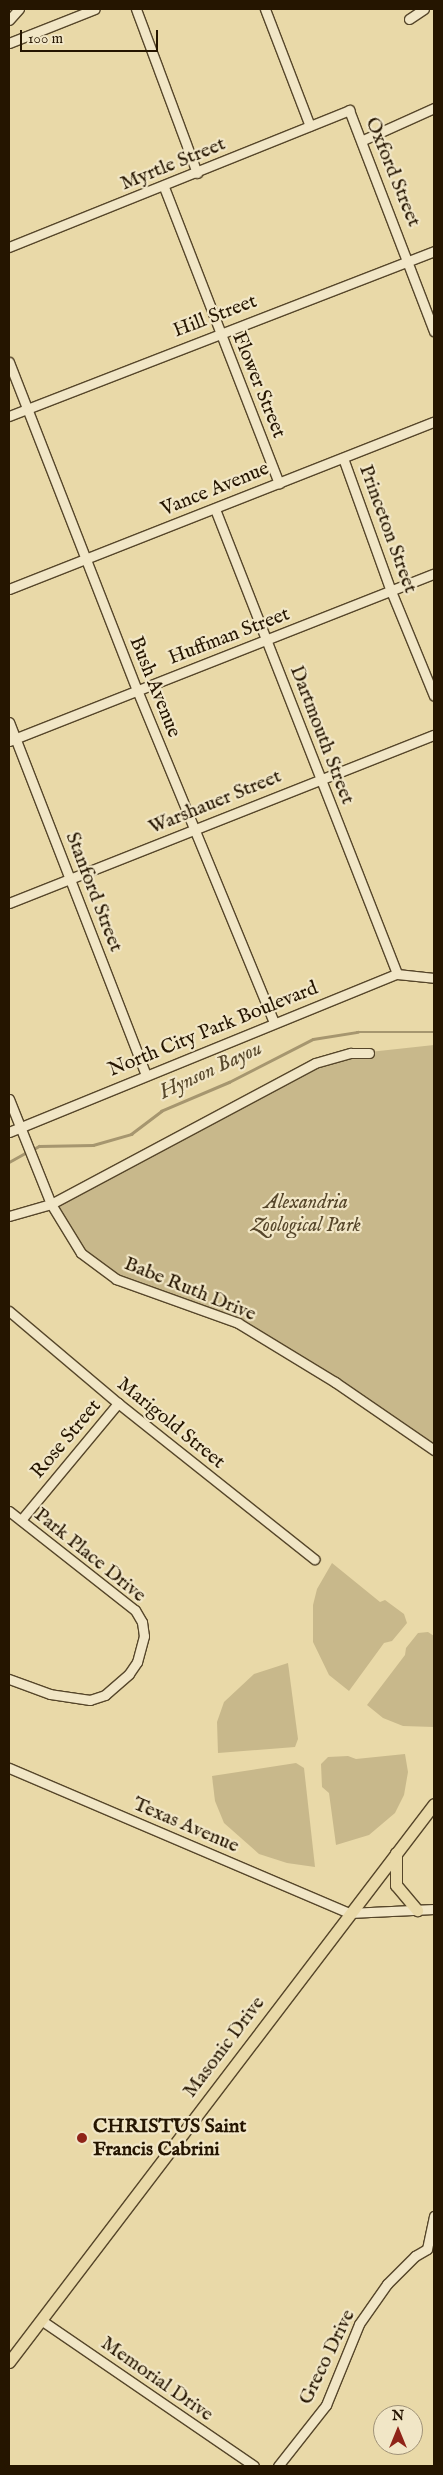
<!DOCTYPE html>
<style>
body{margin:0}
#map{position:relative;width:443px;height:2475px;overflow:hidden;background:#e9d9a8;font-family:"IM FELL English",serif}
div>[style]{position:absolute}
[style*='--x']{left:calc(var(--x)*1px);top:calc(var(--y)*1px);width:calc(var(--w)*1px);rotate:calc(var(--a)*1deg)}
.green>*{inset:0;background:#c8b88b}
.stream>*{height:2.5px;margin:-1.25px;padding:0 1.25px;transform-origin:1.25px;border-radius:1.25px;background:#a6966f}
.roads{filter:drop-shadow(1px 0 #56462a) drop-shadow(-1px 0 #56462a) drop-shadow(0 1px #56462a) drop-shadow(0 -1px #56462a)}
.minor>*{height:9px;margin:-4.5px;padding:0 4.5px;transform-origin:4.5px;border-radius:4.5px;background:#f1e6c6}
.major>*{height:11px;margin:-5.5px;padding:0 5.5px;transform-origin:5.5px;border-radius:5.5px;background:#e9d9a8}
.dots>*{width:14px;height:14px;translate:-50% -50%;box-sizing:border-box;border:2px solid #f1e6c6;border-radius:50%}
span{translate:-50% -50%;white-space:nowrap;text-align:center;line-height:1.15;-webkit-text-stroke:4.5px #f1e6c6;paint-order:stroke}
.street-label{font-size:20px;color:#251500}
.park-label{font-size:20px;color:#56462a;font-style:italic}
.poi-label{font-size:20px;color:#251500;font-weight:700}
.left{translate:0 -50%;text-align:left}
.water-label{font-size:21px;color:#59492c;font-style:italic}
.frame{position:absolute;inset:0;border:10px solid #251500;pointer-events:none}
.north{position:absolute;left:373px;top:2405px;width:50px;height:50px;box-sizing:border-box;background:#f1e6c6;border:1px solid #9f9277;border-radius:50%;rotate:0deg;font-size:14px;font-weight:700;line-height:20px;text-align:center;color:#251500}
.north::after{content:'';display:block;margin:auto;width:18px;height:22px;background:#8f2418;clip-path:polygon(50% 0,100% 100%,50% 72%,0 100%)}
.scale{position:absolute;left:20px;top:30px;width:138px;height:22px;box-sizing:border-box;border:2px solid #251500;border-top:0;padding-left:6px;font-size:15px;line-height:18px;white-space:nowrap;color:#251500;-webkit-text-stroke:4px #f1e6c6;paint-order:stroke}
</style>
<div id="map">
<div class="green">
<i style="clip-path:polygon(434px 1045px,434px 1449px,239px 1323px,135px 1285px,80px 1253px,53px 1199px,316px 1064px,351px 1054px)"></i>
<i style="clip-path:polygon(332px 1563px,380px 1602px,385px 1600px,404px 1614px,407px 1623px,392px 1641px,384px 1643px,349px 1691px,329px 1675px,313px 1642px,313px 1605px,317px 1589px)"></i>
<i style="clip-path:polygon(428px 1632px,434px 1636px,434px 1727px,403px 1726px,383px 1718px,367px 1705px,405px 1655px,406px 1648px,418px 1633px)"></i>
<i style="clip-path:polygon(288px 1663px,298px 1739px,295px 1747px,218px 1753px,217px 1722px,224px 1702px,254px 1674px)"></i>
<i style="clip-path:polygon(405px 1754px,408px 1772px,404px 1795px,395px 1813px,369px 1835px,336px 1845px,329px 1793px,322px 1787px,321px 1764px,328px 1757px,348px 1756px,356px 1759px)"></i>
<i style="clip-path:polygon(296px 1763px,304px 1768px,315px 1867px,287px 1863px,259px 1854px,224px 1823px,215px 1801px,212px 1776px)"></i>
</div>
<div class="stream">
<i style="--x:32;--y:1150;--w:8;--a:-30"></i>
<i style="--x:39;--y:1146;--w:54;--a:-1.1"></i>
<i style="--x:93;--y:1145;--w:40;--a:-16"></i>
<i style="--x:131;--y:1134;--w:38;--a:-37"></i>
<i style="--x:161;--y:1111;--w:74;--a:-23.1"></i>
<i style="--x:229;--y:1082;--w:94;--a:-27.1"></i>
<i style="--x:313;--y:1039;--w:45;--a:-9"></i>
<i style="--x:357;--y:1032;--w:77;--a:0"></i>
<i style="--x:9;--y:1162;--w:21;--a:-29"></i>
</div>
<div class="roads">
<div class="minor">
<i style="--x:136;--y:9;--w:175;--a:69.6"></i>
<i style="--x:265;--y:9;--w:125;--a:69"></i>
<i style="--x:409;--y:19;--w:18;--a:-34"></i>
<i style="--x:9;--y:20;--w:15;--a:-48"></i>
<i style="--x:9;--y:43;--w:92;--a:-21.6"></i>
<i style="--x:363;--y:140;--w:78;--a:-24.3"></i>
<i style="--x:164;--y:187;--w:318;--a:68.8"></i>
<i style="--x:9;--y:247;--w:367;--a:-21.9"></i>
<i style="--x:349;--y:110;--w:237;--a:69"></i>
<i style="--x:9;--y:362;--w:352;--a:68.7"></i>
<i style="--x:137;--y:690;--w:359;--a:67.6"></i>
<i style="--x:9;--y:416;--w:456;--a:-21.2"></i>
<i style="--x:343;--y:458;--w:141;--a:70.2"></i>
<i style="--x:391;--y:591;--w:113;--a:67.7"></i>
<i style="--x:215;--y:509;--w:499;--a:68.6"></i>
<i style="--x:9;--y:589;--w:457;--a:-21.5"></i>
<i style="--x:9;--y:722;--w:379;--a:68.8"></i>
<i style="--x:9;--y:741;--w:457;--a:-21.5"></i>
<i style="--x:9;--y:903;--w:457;--a:-21.6"></i>
<i style="--x:9;--y:1099;--w:113;--a:68.2"></i>
<i style="--x:51;--y:1204;--w:57;--a:58.5"></i>
<i style="--x:81;--y:1253;--w:44;--a:36.6"></i>
<i style="--x:116;--y:1279;--w:130;--a:19.8"></i>
<i style="--x:238;--y:1323;--w:114;--a:31.3"></i>
<i style="--x:335;--y:1382;--w:120;--a:34.5"></i>
<i style="--x:9;--y:1132;--w:419;--a:-22.2"></i>
<i style="--x:397;--y:974;--w:37;--a:6"></i>
<i style="--x:9;--y:1216;--w:44;--a:-15.9"></i>
<i style="--x:51;--y:1204;--w:299;--a:-28.1"></i>
<i style="--x:315;--y:1063;--w:37;--a:-16"></i>
<i style="--x:351;--y:1053;--w:18;--a:0"></i>
<i style="--x:9;--y:1311;--w:143;--a:40.2"></i>
<i style="--x:118;--y:1403;--w:251;--a:38.5"></i>
<i style="--x:9;--y:1511;--w:160;--a:38.2"></i>
<i style="--x:135;--y:1610;--w:14;--a:60"></i>
<i style="--x:142;--y:1622;--w:14;--a:82"></i>
<i style="--x:144;--y:1636;--w:27;--a:105"></i>
<i style="--x:137;--y:1662;--w:14;--a:124"></i>
<i style="--x:129;--y:1674;--w:32;--a:139"></i>
<i style="--x:105;--y:1695;--w:16;--a:162"></i>
<i style="--x:90;--y:1700;--w:40;--a:-171.5"></i>
<i style="--x:50;--y:1694;--w:44;--a:-159.9"></i>
<i style="--x:21;--y:1520;--w:152;--a:-50.3"></i>
<i style="--x:9;--y:1768;--w:370;--a:23.1"></i>
<i style="--x:349;--y:1913;--w:85;--a:-2.7"></i>
<i style="--x:41;--y:2320;--w:258;--a:34.4"></i>
<i style="--x:278;--y:2466;--w:78;--a:-51.8"></i>
<i style="--x:326;--y:2405;--w:87;--a:-67.8"></i>
<i style="--x:359;--y:2324;--w:49;--a:-55"></i>
<i style="--x:387;--y:2284;--w:40;--a:-45"></i>
<i style="--x:415;--y:2256;--w:14;--a:-30"></i>
<i style="--x:427;--y:2249;--w:34;--a:-78"></i>
</div>
<div class="major">
<i style="--x:396;--y:1853;--w:32;--a:90"></i>
<i style="--x:396;--y:1885;--w:33;--a:50"></i>
<i style="--x:9;--y:2362;--w:701;--a:-52.71"></i>
</div>
</div>
<div class="dots">
<i style="left:82px;top:2138px;background:#8f2418"></i>
</div>
<div class="street-label">
<span style="left:173px;top:164px;rotate:-22deg">Myrtle Street</span>
<span style="left:393px;top:172px;rotate:68deg">Oxford Street</span>
<span style="left:215px;top:316px;rotate:-21deg">Hill Street</span>
<span style="left:259px;top:385px;rotate:68deg">Flower Street</span>
<span style="left:215px;top:489px;rotate:-22deg">Vance Avenue</span>
<span style="left:388px;top:529px;rotate:70deg">Princeton Street</span>
<span style="left:229px;top:636px;rotate:-21deg">Huffman Street</span>
<span style="left:155px;top:687px;rotate:68deg">Bush Avenue</span>
<span style="left:322px;top:735px;rotate:69deg">Dartmouth Street</span>
<span style="left:215px;top:802px;rotate:-22deg">Warshauer Street</span>
<span style="left:94px;top:892px;rotate:69deg">Stanford Street</span>
<span style="left:213px;top:1029px;rotate:-22deg">North City Park Boulevard</span>
<span style="left:190px;top:1289px;rotate:22deg">Babe Ruth Drive</span>
<span style="left:171px;top:1423px;rotate:39deg">Marigold Street</span>
<span style="left:66px;top:1439px;rotate:-50deg">Rose Street</span>
<span style="left:90px;top:1555px;rotate:39deg">Park Place Drive</span>
<span style="left:186px;top:1825px;rotate:23deg">Texas Avenue</span>
<span style="left:224px;top:2047px;rotate:-53deg">Masonic Drive</span>
<span style="left:327px;top:2357px;rotate:-64deg">Greco Drive</span>
<span style="left:157px;top:2379px;rotate:35deg">Memorial Drive</span>
</div>
<div class="park-label">
<span style="left:306px;top:1214px">Alexandria<br>Zoological Park</span>
</div>
<div class="poi-label">
<span class="left" style="left:93px;top:2138px">CHRISTUS Saint<br>Francis Cabrini</span>
</div>
<div class="water-label">
<span style="left:211px;top:1071px;rotate:-25deg">Hynson Bayou</span>
</div>
<div class="frame"></div>
<div class="north">N</div>
<div class="scale">100 m</div>
</div>
